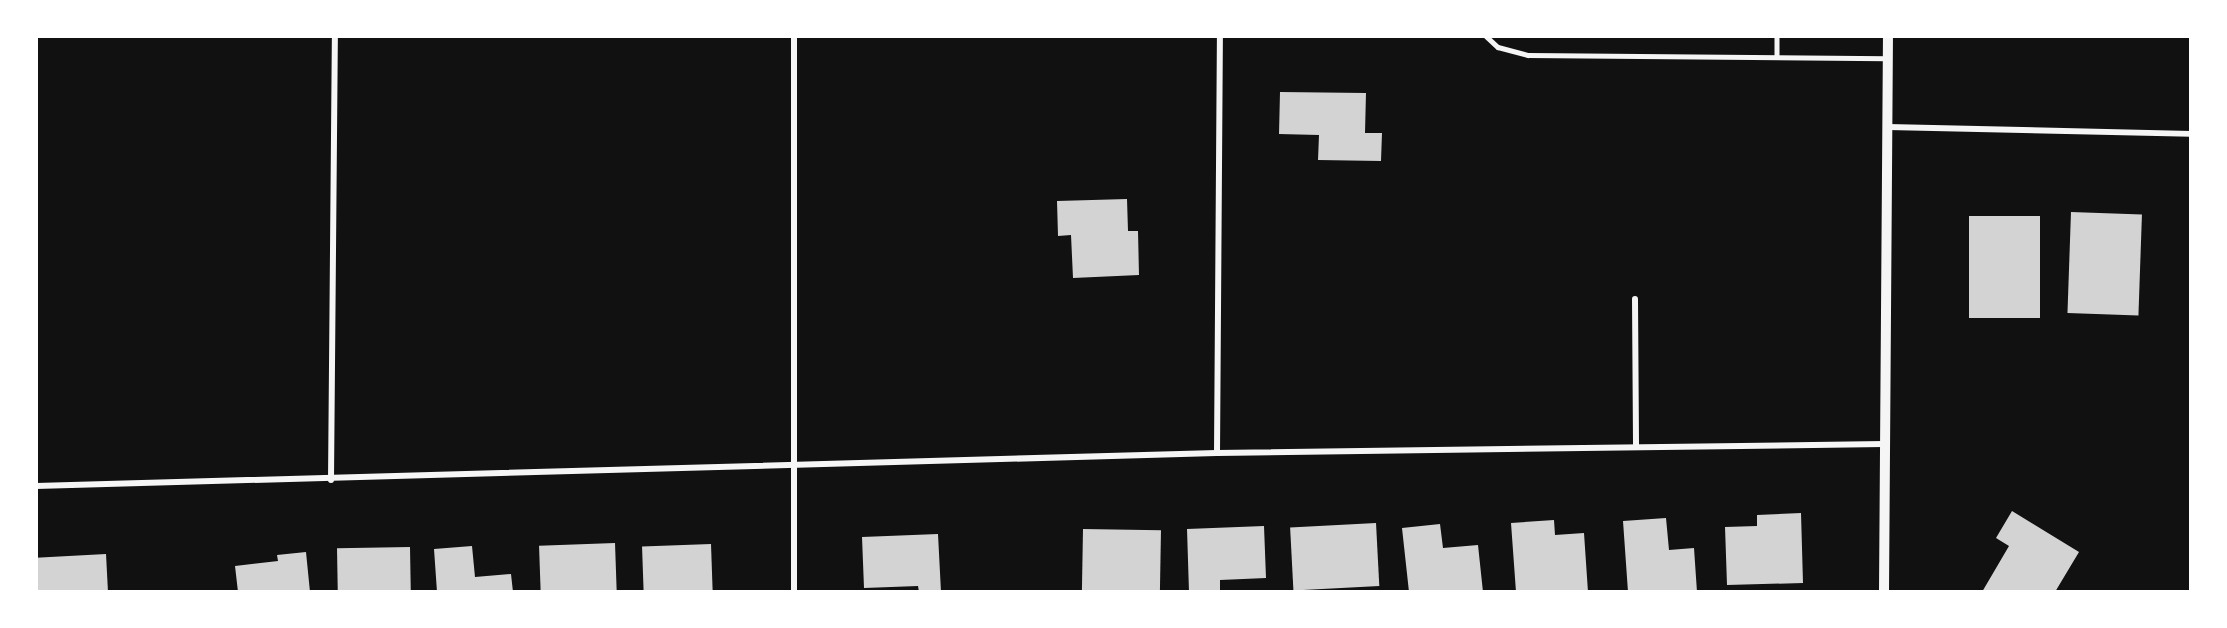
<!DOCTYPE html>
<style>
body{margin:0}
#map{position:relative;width:2227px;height:628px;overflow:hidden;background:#111;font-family:"Work Sans",sans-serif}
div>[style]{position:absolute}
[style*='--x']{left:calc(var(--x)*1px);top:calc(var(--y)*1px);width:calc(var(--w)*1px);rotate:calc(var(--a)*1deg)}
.building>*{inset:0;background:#d3d3d3;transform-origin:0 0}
.service>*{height:4.5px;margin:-2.25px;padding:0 2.25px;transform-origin:2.25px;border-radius:2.25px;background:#f5f5f5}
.minor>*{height:6px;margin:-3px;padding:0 3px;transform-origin:3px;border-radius:3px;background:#f5f5f5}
.tertiary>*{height:10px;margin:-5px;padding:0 5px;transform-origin:5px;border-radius:5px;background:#f5f5f5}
span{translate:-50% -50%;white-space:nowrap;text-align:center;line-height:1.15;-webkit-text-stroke:5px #fff;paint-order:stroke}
.frame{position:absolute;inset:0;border:38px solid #fff;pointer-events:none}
</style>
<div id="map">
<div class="building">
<i style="clip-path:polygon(1280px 92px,1366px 93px,1365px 133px,1382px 133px,1381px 161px,1318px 160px,1319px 135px,1279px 134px)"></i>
<i style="clip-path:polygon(1127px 199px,1128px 231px,1138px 231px,1139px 275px,1073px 278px,1071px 235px,1058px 236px,1057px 201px)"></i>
<i style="left:2071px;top:212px;width:71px;height:101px;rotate:2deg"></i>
<i style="left:1969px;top:216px;width:71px;height:102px"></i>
<i style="clip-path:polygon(2012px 511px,2079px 552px,2055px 592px,1982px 592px,2009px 546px,1996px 538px)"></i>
<i style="clip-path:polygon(1801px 513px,1803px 583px,1727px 585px,1725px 527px,1757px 526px,1757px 515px)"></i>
<i style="clip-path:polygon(1666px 518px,1669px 550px,1694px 548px,1697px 592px,1628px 592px,1623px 521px)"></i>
<i style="clip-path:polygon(1554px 520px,1555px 535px,1584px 533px,1588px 592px,1516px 592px,1511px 523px)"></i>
<i style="left:1376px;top:523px;width:63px;height:86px;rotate:87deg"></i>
<i style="clip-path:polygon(1440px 524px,1443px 548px,1478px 545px,1483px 592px,1409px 592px,1402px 528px)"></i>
<i style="clip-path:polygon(1264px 526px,1266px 578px,1220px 580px,1220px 592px,1189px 592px,1187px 529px)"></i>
<i style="left:1083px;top:529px;width:78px;height:63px;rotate:1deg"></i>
<i style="clip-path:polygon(938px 534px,941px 592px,919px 592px,918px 586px,864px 588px,862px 537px)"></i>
<i style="left:615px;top:543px;width:49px;height:76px;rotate:88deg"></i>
<i style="left:711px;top:544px;width:48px;height:69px;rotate:88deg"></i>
<i style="clip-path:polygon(472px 546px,475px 577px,511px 574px,513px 592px,437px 592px,434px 549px)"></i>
<i style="left:410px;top:547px;width:45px;height:73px;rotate:89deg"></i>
<i style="clip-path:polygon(306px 552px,310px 592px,238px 592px,235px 566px,278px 561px,277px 555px)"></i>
<i style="left:106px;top:554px;width:38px;height:70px;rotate:87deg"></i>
</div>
<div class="service">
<i style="--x:1486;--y:36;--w:16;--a:43"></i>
<i style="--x:1498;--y:47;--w:31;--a:15"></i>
<i style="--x:1528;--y:55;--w:358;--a:0.5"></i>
<i style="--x:1777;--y:36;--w:21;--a:90"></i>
</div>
<div class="minor">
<i style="--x:794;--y:36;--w:556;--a:90"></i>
<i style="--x:1888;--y:127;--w:303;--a:1.3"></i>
<i style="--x:1635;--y:299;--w:148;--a:89.6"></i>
<i style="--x:1217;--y:453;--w:417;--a:-89.6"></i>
<i style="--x:331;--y:480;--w:444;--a:-89.5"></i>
<i style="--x:36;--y:486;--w:1181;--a:-1.6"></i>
<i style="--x:1217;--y:453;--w:667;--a:-0.77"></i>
</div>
<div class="tertiary">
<i style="--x:1884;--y:592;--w:556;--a:-89.59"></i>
</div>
<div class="frame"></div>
</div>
